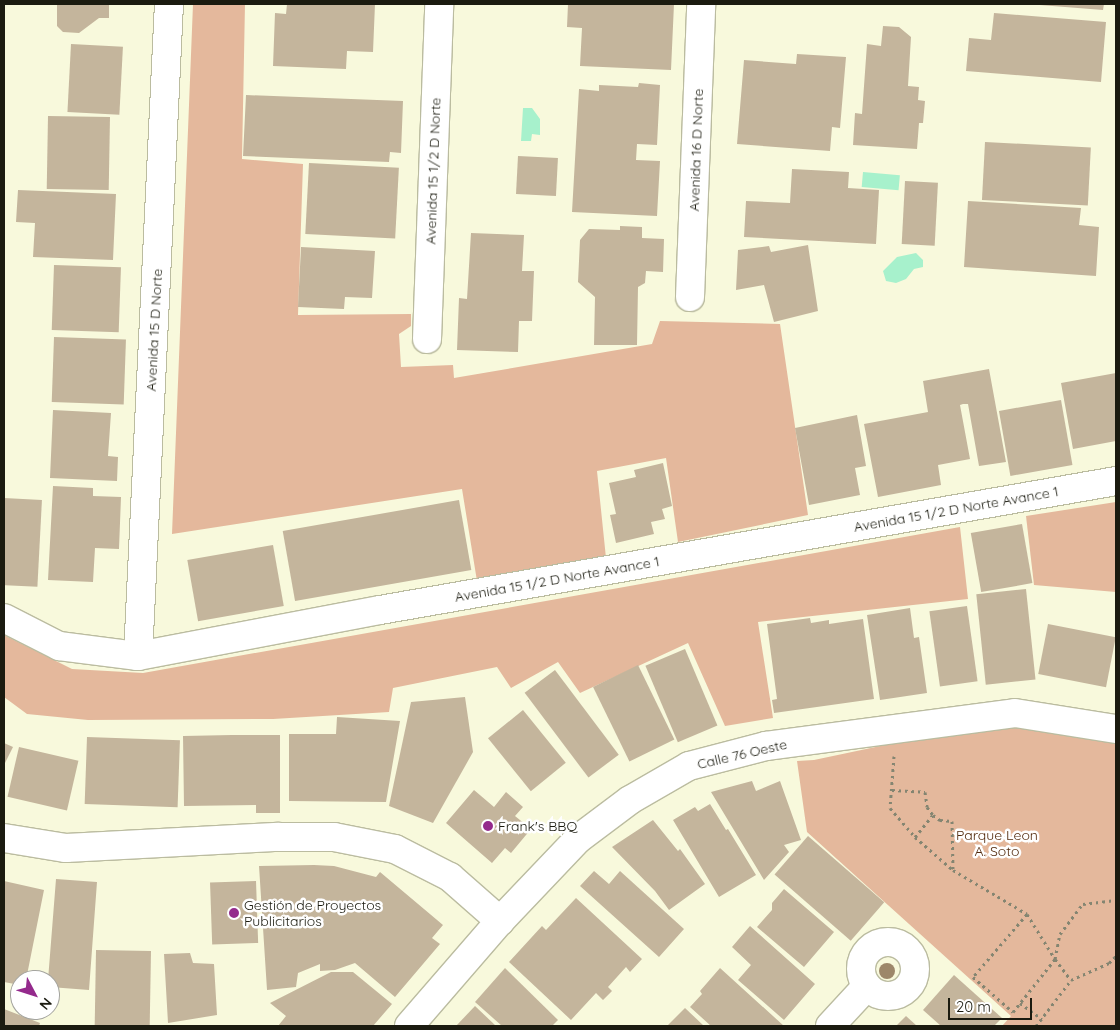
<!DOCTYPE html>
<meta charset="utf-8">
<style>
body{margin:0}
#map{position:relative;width:1120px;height:1030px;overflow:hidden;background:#f8f9dc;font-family:Quicksand,sans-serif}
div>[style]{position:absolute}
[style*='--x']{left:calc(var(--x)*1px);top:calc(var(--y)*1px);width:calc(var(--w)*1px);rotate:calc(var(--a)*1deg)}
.green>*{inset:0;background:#e4b89c}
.water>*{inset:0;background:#a7f1cc;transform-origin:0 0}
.building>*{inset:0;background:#c4b59c;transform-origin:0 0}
.path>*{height:3px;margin-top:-1.5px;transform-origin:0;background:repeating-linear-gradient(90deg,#848571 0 2.5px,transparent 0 6.5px)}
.roads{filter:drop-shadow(1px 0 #bbbca0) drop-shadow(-1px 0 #bbbca0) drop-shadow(0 1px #bbbca0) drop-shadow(0 -1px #bbbca0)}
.street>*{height:28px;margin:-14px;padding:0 14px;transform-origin:14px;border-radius:14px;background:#fff}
.street>.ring{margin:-14px;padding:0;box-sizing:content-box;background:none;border:28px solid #fff;border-radius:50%}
.trees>*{width:16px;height:16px;margin:-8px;border-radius:50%;background:#9d876a}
.dots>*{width:14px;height:14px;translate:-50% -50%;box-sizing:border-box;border:2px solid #fff;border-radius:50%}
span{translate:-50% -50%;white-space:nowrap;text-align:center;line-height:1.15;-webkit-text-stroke:5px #fff;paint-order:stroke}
.street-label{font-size:14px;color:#1b1b10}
.poi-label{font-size:14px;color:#1b1b10}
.left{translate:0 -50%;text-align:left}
.park-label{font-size:14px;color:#522a0d}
.frame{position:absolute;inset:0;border:5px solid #1b1b10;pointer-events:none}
.north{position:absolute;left:10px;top:970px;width:50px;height:50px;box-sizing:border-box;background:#fff;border:1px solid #a4a49f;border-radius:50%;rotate:130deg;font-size:14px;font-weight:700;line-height:20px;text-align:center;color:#1b1b10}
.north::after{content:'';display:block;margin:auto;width:18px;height:22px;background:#942a8c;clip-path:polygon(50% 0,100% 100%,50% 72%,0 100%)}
.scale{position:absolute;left:948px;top:998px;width:84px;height:22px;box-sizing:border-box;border:2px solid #1b1b10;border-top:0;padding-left:6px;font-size:15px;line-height:18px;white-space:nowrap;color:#1b1b10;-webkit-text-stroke:4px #fff;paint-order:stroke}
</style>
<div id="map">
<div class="green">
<i style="clip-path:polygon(193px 4px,245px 4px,242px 159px,303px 164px,298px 315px,411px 314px,411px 326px,399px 334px,401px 367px,453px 365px,454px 378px,652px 344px,660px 321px,780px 324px,808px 515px,678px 542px,666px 458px,597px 471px,606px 558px,477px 581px,462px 489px,172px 534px)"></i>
<i style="clip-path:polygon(1116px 502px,1116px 592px,1034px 585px,1026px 516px)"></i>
<i style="clip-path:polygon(960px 527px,968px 599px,758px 622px,773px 718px,725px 726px,688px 643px,580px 693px,558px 662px,511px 688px,497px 667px,393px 688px,389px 712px,273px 719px,88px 720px,27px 714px,4px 697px,4px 635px,72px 669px,143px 673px)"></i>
<i style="clip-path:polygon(1013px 718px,1116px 737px,1116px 1026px,1002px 1026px,1011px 1016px,807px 832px,797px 761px,814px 760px)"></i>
</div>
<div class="water">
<i style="clip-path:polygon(523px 108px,532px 108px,540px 119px,540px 135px,532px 134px,531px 141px,521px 141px)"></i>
<i style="left:863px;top:172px;width:37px;height:15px;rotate:5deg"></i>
<i style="clip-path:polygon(916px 253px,923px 260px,923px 267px,914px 269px,906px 279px,896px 283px,886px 281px,883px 271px,897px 257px)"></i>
</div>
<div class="building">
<i style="clip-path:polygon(57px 4px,109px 4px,109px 18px,99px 18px,79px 33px,63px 32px,57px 26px)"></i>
<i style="clip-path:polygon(287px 4px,375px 4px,373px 52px,347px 51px,346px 69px,273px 66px,275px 13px,286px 14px)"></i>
<i style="clip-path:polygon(568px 4px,674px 4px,671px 70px,580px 66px,582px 28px,567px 27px)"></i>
<i style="clip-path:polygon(1027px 4px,1104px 4px,1103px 10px)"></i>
<i style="clip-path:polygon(994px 13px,1106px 22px,1101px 82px,966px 71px,969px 38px,991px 40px)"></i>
<i style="clip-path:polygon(883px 26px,899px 27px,911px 37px,908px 86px,919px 87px,918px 100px,925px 101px,923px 123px,919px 123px,917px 149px,853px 145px,855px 113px,862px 114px,867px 44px,881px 46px)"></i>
<i style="left:71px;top:44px;width:52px;height:68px;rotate:3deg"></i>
<i style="clip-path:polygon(797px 54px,846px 57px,840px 128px,832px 127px,830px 151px,737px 144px,744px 60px,796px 64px)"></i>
<i style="clip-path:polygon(639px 83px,660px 85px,657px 145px,637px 144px,636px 160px,660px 161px,657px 216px,572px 212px,579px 89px,599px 91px,599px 85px,638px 87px)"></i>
<i style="clip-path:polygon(246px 95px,403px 101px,401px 153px,390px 152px,389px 162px,243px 156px)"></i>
<i style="left:48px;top:116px;width:62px;height:73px;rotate:1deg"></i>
<i style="left:985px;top:142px;width:106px;height:58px;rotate:3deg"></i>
<i style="left:518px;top:156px;width:40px;height:38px;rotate:3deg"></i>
<i style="left:309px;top:163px;width:90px;height:71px;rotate:3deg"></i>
<i style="clip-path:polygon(792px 169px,849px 172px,848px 188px,879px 190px,876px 244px,744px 237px,746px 201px,790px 203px)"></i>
<i style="left:905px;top:181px;width:33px;height:63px;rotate:3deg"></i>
<i style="clip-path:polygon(18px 190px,116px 194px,113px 260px,33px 257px,35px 223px,16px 222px)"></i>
<i style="clip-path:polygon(968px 201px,1081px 208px,1079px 225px,1099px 227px,1096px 276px,964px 267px)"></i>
<i style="clip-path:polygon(620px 226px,642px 227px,642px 238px,664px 239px,663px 272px,646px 271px,645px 283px,638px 287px,637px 345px,594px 345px,595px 297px,578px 282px,580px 240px,589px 229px,620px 230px)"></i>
<i style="clip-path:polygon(471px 233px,524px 235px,522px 271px,534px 271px,532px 321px,519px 321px,518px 352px,457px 350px,459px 298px,467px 299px)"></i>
<i style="clip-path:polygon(808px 245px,818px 311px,774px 322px,764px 285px,736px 290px,738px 250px,769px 246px,771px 252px)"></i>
<i style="clip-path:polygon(301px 247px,375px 251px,372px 298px,345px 297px,344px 309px,298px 307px)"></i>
<i style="left:54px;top:265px;width:67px;height:65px;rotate:2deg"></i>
<i style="left:54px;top:337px;width:72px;height:65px;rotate:2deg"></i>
<i style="clip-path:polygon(989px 369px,1006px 462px,979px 466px,968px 404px,963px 404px,960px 405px,970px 459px,938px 465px,941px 485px,878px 497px,864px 424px,928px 412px,923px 381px)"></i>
<i style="clip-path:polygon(1116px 373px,1116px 441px,1073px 449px,1061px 383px)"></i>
<i style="left:1061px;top:400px;width:66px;height:63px;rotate:80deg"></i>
<i style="clip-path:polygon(53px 410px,111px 413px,108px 456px,118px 457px,117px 481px,50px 478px)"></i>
<i style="clip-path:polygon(857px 415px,866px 466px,855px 468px,860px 495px,809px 505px,795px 428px)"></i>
<i style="clip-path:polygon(663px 463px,672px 506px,662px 509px,665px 519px,651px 522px,654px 534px,616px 543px,610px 515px,616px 514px,609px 483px,636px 477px,634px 470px)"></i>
<i style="clip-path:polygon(53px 486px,93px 488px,93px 496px,121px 497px,119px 549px,95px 548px,93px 582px,48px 580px)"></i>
<i style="left:4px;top:498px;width:38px;height:87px;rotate:3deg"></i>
<i style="left:459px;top:500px;width:71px;height:179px;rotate:80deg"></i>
<i style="left:1022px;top:524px;width:60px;height:52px;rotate:80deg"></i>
<i style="left:273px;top:545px;width:62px;height:87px;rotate:80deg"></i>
<i style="left:1026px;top:589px;width:91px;height:50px;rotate:84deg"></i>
<i style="left:967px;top:606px;width:76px;height:38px;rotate:82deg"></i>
<i style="clip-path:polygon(910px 608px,914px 638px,919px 637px,927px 693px,880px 700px,867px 615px)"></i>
<i style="clip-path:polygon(810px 618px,811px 623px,829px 620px,829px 624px,863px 619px,874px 699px,774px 713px,772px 700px,777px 699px,767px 624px)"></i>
<i style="left:1048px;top:624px;width:69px;height:51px;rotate:11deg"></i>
<i style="left:685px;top:649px;width:83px;height:43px;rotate:67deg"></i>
<i style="left:638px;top:665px;width:83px;height:50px;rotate:64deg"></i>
<i style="left:555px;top:670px;width:106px;height:38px;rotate:53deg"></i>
<i style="clip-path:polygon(465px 697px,473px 752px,433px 823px,389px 806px,411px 702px)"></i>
<i style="left:523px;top:710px;width:68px;height:45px;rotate:51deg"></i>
<i style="clip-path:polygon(337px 717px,400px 721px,386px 802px,289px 801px,289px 734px,336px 734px)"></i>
<i style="clip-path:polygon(232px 735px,280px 735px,280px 813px,256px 813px,256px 805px,184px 806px,183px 736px)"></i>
<i style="left:87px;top:737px;width:93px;height:67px;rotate:2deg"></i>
<i style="clip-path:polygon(4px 743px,13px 747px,4px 765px)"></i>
<i style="left:19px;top:747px;width:61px;height:51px;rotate:13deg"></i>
<i style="clip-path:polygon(752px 781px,756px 791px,780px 781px,801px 840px,784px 845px,789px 852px,764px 880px,711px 792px)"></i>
<i style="clip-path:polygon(474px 790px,494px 807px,506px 792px,523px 807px,515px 816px,531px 829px,511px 853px,505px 848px,492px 863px,446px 823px)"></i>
<i style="clip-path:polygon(710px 804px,726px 830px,728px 829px,756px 875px,719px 897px,673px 820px,695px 807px,698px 811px)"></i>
<i style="clip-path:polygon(653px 820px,678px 851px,680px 849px,705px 884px,669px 910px,655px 891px,612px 847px)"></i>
<i style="left:808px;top:836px;width:101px;height:51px;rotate:41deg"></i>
<i style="clip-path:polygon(314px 865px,334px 866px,376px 877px,380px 872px,443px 925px,432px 938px,440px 944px,395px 997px,355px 963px,335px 970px,320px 971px,320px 964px,298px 973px,296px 987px,267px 990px,259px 866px)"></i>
<i style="clip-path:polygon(594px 871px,609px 884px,620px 871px,684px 929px,659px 957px,580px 886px)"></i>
<i style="clip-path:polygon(56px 879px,97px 882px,89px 990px,50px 987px,50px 980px,48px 980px)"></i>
<i style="clip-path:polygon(4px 881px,44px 890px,26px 980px,20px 980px,20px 985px,4px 982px)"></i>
<i style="left:256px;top:881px;width:62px;height:46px;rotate:88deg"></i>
<i style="clip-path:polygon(784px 889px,834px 932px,804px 967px,757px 927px,772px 910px,772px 903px)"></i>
<i style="clip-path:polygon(576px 898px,642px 959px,630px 972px,626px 967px,608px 987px,612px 991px,603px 1000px,596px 993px,571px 1020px,509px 962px,542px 926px,546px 930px)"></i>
<i style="clip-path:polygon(750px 926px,815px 984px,784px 1020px,738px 980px,751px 965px,732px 947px)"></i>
<i style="left:151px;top:951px;width:75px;height:55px;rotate:91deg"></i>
<i style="clip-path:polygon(190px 953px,193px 963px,214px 964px,217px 1015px,168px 1023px,164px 954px)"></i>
<i style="clip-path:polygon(505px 968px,558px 1020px,552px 1026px,502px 1026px,475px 1002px)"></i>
<i style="clip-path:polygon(720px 968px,784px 1026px,711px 1026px,690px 1007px,702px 994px,700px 991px)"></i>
<i style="clip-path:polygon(331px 972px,353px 972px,392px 1004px,373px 1026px,278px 1026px,286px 1016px,270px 1003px)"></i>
<i style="clip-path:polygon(954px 975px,1002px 1018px,994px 1026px,941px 1026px,923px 1010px)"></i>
<i style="clip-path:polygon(475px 1006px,496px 1026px,456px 1026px)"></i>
<i style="clip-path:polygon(685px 1008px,704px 1026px,667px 1026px)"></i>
<i style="clip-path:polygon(4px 1009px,40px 1023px,39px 1026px,4px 1026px)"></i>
<i style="clip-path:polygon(906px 1016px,917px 1026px,896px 1026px)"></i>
</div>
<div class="path">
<i style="--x:894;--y:756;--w:52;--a:94.4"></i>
<i style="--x:890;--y:808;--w:38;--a:49"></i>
<i style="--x:915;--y:837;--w:50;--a:41"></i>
<i style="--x:953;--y:870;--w:86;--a:30.7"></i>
<i style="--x:1027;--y:914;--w:53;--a:58.1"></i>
<i style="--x:1055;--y:959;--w:26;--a:53"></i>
<i style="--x:892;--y:790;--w:33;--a:3"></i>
<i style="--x:925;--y:792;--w:15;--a:82"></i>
<i style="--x:927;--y:807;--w:10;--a:53"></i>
<i style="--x:933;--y:815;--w:9;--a:36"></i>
<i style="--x:940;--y:820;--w:12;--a:5"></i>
<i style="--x:952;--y:821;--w:48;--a:88.8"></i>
<i style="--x:915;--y:837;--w:28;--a:-51"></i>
<i style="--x:1027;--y:914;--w:83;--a:130.6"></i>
<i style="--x:973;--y:977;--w:53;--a:41.2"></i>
<i style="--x:1013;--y:1012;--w:68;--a:-51.6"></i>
<i style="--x:1055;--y:959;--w:25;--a:-79"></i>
<i style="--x:1060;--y:934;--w:38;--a:-53"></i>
<i style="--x:1083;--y:904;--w:33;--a:-7"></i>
<i style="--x:1020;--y:1003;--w:27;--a:36"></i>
<i style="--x:1036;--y:1026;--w:58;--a:-52.7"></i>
<i style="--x:1071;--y:980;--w:42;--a:-24.1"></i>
<i style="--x:1109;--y:963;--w:10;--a:-45"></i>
</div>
<div class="roads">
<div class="street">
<i style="--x:690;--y:297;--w:293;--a:-87.8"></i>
<i style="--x:427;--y:339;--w:335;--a:-87.9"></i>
<i style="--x:4;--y:618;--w:62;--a:27"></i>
<i style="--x:59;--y:646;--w:80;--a:7.2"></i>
<i style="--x:138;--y:656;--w:246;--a:-10.8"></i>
<i style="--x:380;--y:610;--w:747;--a:-9.94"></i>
<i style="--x:138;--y:656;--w:653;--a:-87.28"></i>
<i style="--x:4;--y:838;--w:63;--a:9.2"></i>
<i style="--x:66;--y:848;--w:213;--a:-3"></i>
<i style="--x:279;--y:837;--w:55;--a:0"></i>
<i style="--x:334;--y:837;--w:62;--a:11.1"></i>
<i style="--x:395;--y:849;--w:62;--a:27"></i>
<i style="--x:450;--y:877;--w:67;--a:41.3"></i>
<i class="ring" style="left:861px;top:942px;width:26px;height:26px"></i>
<i style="--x:409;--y:1026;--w:139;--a:-49.1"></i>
<i style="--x:500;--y:921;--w:113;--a:-46.4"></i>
<i style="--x:578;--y:839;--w:65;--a:-36.9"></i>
<i style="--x:630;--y:800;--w:68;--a:-30"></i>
<i style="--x:689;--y:766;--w:80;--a:-14.6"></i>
<i style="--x:766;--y:746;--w:251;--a:-7.5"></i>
<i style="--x:1015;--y:713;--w:102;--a:9"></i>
<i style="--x:830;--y:1026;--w:54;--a:-47.2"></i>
</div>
</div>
<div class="trees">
<i style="left:887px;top:971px"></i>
</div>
<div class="dots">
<i style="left:488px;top:826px;background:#942a8c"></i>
<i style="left:234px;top:913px;background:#942a8c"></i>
</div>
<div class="street-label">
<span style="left:696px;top:150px;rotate:-88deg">Avenida 16 D Norte</span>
<span style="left:433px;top:171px;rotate:-88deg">Avenida 15 1/2 D Norte</span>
<span style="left:154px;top:330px;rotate:-87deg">Avenida 15 D Norte</span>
<span style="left:956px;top:509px;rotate:-10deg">Avenida 15 1/2 D Norte Avance 1</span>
<span style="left:557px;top:579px;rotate:-10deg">Avenida 15 1/2 D Norte Avance 1</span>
<span style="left:742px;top:754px;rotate:-13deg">Calle 76 Oeste</span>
</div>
<div class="poi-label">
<span class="left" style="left:498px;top:826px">Frank's BBQ</span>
<span class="left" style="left:244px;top:913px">Gestión de Proyectos<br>Publicitarios</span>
</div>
<div class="park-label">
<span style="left:997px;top:843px">Parque Leon<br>A. Soto</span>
</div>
<div class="frame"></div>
<div class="north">N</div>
<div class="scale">20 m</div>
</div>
